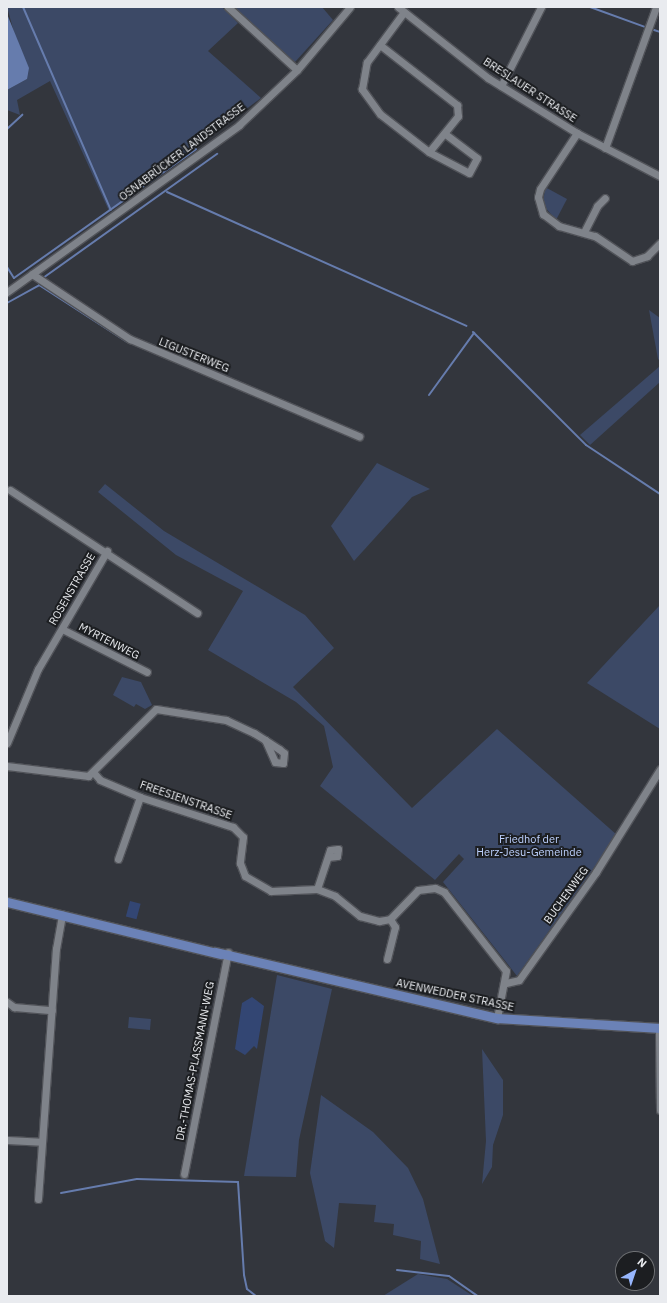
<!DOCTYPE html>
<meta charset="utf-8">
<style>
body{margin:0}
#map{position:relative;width:667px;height:1303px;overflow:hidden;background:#33363d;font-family:"IBM Plex Sans",sans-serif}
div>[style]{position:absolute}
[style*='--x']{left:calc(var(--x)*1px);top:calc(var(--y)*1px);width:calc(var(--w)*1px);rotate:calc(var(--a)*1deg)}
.green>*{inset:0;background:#3c4966;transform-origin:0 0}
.water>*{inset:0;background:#667cad}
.stream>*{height:2px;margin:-1px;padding:0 1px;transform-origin:1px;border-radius:1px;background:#667cad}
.building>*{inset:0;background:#334673;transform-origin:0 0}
.roads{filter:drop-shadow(1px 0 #515359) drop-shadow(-1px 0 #515359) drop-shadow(0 1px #515359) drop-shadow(0 -1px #515359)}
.minor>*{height:7px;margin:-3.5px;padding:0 3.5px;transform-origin:3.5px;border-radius:3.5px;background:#7f838a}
.major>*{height:9px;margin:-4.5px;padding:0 4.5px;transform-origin:4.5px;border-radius:4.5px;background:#6b82b7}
span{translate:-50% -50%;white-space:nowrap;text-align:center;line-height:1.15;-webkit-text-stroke:4px #1c1e21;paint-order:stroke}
.street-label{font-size:11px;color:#e9ebef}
.park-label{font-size:11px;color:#bed2ff}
.frame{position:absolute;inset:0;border:8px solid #e9ebef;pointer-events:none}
.north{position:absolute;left:615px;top:1251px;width:40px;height:40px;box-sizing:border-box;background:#1c1e21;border:1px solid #6e7073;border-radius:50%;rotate:40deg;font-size:11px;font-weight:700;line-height:16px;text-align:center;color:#e9ebef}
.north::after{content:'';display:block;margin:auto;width:14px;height:18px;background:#97b6fd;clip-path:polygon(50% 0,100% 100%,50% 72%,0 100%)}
</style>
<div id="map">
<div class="green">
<i style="clip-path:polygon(7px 7px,222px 7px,238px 23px,208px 51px,261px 98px,109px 211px,50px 81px,17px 100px,20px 115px,7px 110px,7px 90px,27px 79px)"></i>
<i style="clip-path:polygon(234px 7px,322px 7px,333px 20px,295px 62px)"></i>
<i style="clip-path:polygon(545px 187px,567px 199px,556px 220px,543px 205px)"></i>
<i style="clip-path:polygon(649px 310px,660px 318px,660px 361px,658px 359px)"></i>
<i style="clip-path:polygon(660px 366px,660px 382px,590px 445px,580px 435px)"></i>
<i style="clip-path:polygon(377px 463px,430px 489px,412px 497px,354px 561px,331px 526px)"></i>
<i style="clip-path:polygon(105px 484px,164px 531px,305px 615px,334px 648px,293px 687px,412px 808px,497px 729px,617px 835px,517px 976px,443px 882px,464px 859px,459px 854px,435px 880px,320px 786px,333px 767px,324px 726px,296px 702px,208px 650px,243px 591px,176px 555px,98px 492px)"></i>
<i style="clip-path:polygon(660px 605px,660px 729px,587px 683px)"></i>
<i style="clip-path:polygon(122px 677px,141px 682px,152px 705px,145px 709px,136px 704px,134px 707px,113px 695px)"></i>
<i style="clip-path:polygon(277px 975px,332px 989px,299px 1140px,296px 1177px,244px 1176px)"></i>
<i style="left:129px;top:1017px;width:22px;height:11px;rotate:5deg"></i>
<i style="clip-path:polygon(482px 1049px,503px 1080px,503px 1115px,493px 1145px,492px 1167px,482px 1184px,486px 1141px)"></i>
<i style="clip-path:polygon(321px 1095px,373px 1132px,408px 1168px,423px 1199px,440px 1264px,420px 1259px,421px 1241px,393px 1235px,394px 1224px,374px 1222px,376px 1205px,339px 1203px,334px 1248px,325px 1241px,310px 1173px)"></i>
<i style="clip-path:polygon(418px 1274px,447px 1279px,473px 1296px,383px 1296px)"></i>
</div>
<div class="water">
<i style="clip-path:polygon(7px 14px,29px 68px,27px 79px,7px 90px)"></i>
</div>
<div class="stream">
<i style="--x:23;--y:7;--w:221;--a:66.6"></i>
<i style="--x:590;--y:7;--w:59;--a:20"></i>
<i style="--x:654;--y:30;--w:6;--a:18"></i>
<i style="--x:7;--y:129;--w:21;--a:-43"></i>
<i style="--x:167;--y:192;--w:328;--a:24.1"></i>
<i style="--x:7;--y:267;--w:13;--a:58"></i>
<i style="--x:14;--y:278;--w:223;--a:-35.3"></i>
<i style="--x:43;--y:278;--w:214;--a:-35.5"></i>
<i style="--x:7;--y:303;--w:37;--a:-29"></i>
<i style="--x:39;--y:285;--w:105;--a:32.9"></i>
<i style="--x:473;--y:332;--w:160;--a:45"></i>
<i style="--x:586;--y:445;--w:89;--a:33.5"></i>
<i style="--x:429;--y:395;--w:77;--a:-54"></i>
<i style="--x:61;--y:1193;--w:77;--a:-10.4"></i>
<i style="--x:137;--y:1179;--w:101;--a:1.7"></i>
<i style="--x:238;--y:1182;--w:93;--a:86.3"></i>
<i style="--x:244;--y:1275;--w:14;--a:78"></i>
<i style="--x:247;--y:1289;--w:11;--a:38"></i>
<i style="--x:397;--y:1270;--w:52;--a:6.6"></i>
<i style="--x:449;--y:1276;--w:35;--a:35"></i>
</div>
<div class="building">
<i style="left:130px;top:901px;width:11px;height:16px;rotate:15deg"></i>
<i style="clip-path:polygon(252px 997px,264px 1006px,257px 1049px,254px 1046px,245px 1055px,235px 1049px,242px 1003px)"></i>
</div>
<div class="roads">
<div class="minor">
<i style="--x:228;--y:7;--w:93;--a:42.4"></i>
<i style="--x:398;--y:7;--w:115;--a:38.3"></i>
<i style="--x:488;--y:78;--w:105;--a:31.7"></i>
<i style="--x:577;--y:133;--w:93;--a:27.4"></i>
<i style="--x:380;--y:45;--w:98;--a:37.9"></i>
<i style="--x:457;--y:105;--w:11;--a:85"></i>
<i style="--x:458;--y:116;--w:46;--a:128.9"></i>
<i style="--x:429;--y:152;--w:62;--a:-142.2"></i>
<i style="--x:380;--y:114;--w:31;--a:-126"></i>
<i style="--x:362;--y:89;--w:27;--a:-80"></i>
<i style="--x:367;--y:62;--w:62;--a:-53.5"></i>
<i style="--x:501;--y:86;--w:89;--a:-63.1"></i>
<i style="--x:577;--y:133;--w:67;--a:123.5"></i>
<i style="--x:540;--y:189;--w:8;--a:104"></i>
<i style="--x:538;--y:197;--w:18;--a:74"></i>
<i style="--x:543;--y:214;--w:20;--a:37"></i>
<i style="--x:559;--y:226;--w:37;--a:16"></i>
<i style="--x:595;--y:236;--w:45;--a:34"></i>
<i style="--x:632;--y:261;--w:16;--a:-18"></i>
<i style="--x:647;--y:256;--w:18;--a:-45"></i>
<i style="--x:605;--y:148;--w:150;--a:-70.1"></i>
<i style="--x:429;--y:152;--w:45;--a:27.7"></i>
<i style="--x:469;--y:173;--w:17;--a:-62"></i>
<i style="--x:477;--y:158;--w:41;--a:-142.9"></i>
<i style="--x:584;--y:232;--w:29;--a:-63"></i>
<i style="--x:597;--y:206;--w:11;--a:-45"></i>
<i style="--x:32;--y:274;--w:118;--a:33.6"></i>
<i style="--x:130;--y:339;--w:249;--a:23"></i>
<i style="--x:7;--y:292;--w:286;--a:-35.7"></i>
<i style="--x:239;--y:125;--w:80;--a:-43.5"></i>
<i style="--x:297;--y:70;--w:82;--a:-49.9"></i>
<i style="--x:10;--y:490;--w:224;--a:33.3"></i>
<i style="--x:62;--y:629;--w:95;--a:26.8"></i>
<i style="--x:7;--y:743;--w:80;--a:-67.3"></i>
<i style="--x:38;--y:669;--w:137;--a:-59.7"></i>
<i style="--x:7;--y:766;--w:82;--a:7"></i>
<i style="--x:88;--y:776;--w:95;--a:-44.6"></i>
<i style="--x:156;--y:709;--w:71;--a:8.9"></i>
<i style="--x:226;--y:720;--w:31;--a:25"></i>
<i style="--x:254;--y:733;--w:13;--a:32"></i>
<i style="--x:265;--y:740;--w:17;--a:33"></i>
<i style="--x:279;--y:749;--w:6;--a:39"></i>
<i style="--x:284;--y:753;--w:10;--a:96"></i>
<i style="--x:283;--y:763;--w:8;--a:-173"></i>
<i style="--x:275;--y:762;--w:24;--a:-114"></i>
<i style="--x:94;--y:773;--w:9;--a:49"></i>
<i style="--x:100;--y:780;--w:43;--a:23"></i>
<i style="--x:140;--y:797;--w:98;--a:17.9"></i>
<i style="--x:233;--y:827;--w:14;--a:45"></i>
<i style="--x:243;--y:837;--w:26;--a:97"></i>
<i style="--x:240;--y:863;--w:14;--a:69"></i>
<i style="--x:245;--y:876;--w:30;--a:30"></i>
<i style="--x:271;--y:891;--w:46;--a:-2.5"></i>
<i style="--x:317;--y:889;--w:19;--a:21"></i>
<i style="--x:335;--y:896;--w:32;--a:39"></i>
<i style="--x:360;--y:916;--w:20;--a:15"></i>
<i style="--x:379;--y:921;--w:11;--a:-10"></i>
<i style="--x:390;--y:919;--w:40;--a:-46"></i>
<i style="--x:418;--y:890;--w:17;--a:-7"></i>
<i style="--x:435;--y:888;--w:10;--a:24"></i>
<i style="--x:444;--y:892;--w:100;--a:51.9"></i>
<i style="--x:506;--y:971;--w:48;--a:100.8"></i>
<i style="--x:118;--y:859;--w:66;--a:-70.5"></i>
<i style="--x:317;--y:889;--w:41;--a:-71.6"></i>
<i style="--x:330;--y:850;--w:8;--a:-7"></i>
<i style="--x:338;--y:849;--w:7;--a:98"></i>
<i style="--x:337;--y:856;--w:9;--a:174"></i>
<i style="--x:387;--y:959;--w:33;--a:-76"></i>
<i style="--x:395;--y:927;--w:9;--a:-122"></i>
<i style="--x:506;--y:983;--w:13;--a:-13"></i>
<i style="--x:519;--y:980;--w:133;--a:-54.5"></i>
<i style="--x:596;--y:872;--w:121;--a:-58.1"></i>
<i style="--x:7;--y:1002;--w:9;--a:36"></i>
<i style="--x:14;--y:1007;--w:38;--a:5"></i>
<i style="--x:659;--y:1028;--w:82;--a:89.3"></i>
<i style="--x:7;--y:1140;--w:34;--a:3"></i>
<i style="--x:184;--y:1174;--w:226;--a:-78.8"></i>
<i style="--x:38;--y:1199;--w:251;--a:-85.9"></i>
<i style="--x:56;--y:949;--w:35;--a:-80"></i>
</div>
<div class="major">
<i style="--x:7;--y:902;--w:220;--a:13.7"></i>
<i style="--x:215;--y:952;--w:290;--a:13.2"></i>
<i style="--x:497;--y:1018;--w:163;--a:3.5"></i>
</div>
</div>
<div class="street-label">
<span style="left:530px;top:90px;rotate:33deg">BRESLAUER STRASSE</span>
<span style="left:182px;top:152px;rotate:-37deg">OSNABRÜCKER LANDSTRASSE</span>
<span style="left:194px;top:355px;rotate:22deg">LIGUSTERWEG</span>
<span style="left:72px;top:589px;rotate:-60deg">ROSENSTRASSE</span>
<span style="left:109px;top:641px;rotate:27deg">MYRTENWEG</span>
<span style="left:186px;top:800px;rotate:19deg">FREESIENSTRASSE</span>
<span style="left:566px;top:895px;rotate:-54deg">BUCHENWEG</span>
<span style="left:455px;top:995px;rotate:12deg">AVENWEDDER STRASSE</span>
<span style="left:195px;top:1061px;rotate:-79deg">DR.-THOMAS-PLASSMANN-WEG</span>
</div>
<div class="park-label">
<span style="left:529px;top:846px">Friedhof der<br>Herz-Jesu-Gemeinde</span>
</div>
<div class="frame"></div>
<div class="north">N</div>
</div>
